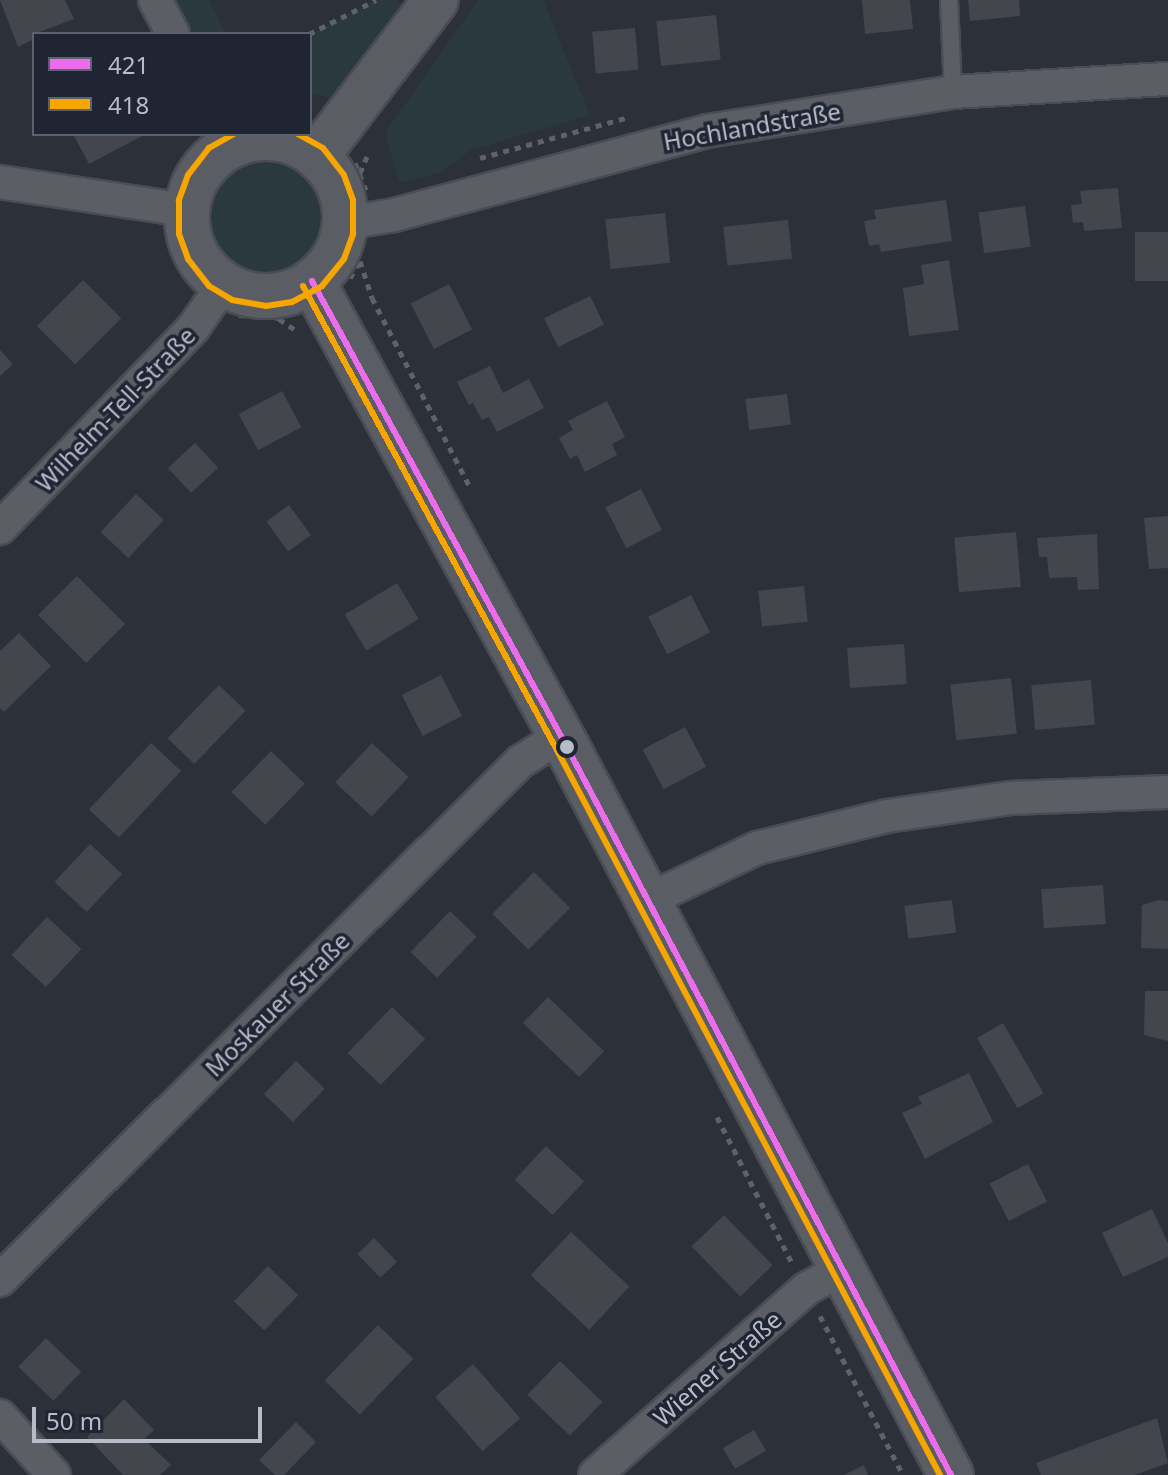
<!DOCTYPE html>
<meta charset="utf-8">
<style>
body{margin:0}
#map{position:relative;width:1168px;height:1475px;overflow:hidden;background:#2c3038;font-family:"Noto Sans",sans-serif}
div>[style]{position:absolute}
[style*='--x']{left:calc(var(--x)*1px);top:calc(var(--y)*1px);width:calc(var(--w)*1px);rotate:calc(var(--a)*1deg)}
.green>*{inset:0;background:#29393d}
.round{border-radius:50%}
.building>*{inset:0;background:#43464d;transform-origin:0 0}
.path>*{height:5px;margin-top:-2.5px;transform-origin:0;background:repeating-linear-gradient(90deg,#5f6369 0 6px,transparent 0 12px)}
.roads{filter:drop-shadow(2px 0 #4a4c53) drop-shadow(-2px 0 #4a4c53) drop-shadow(0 2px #4a4c53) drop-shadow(0 -2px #4a4c53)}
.lane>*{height:16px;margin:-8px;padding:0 8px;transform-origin:8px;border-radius:8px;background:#5c5e66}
.street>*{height:32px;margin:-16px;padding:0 16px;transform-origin:16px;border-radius:16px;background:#5c5e66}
.secondary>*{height:44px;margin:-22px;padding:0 22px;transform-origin:22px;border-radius:22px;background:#5a5d64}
.secondary>.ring{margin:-22px;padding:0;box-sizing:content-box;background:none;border:44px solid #5a5d64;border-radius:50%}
.bus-1>*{height:6px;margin:-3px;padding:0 3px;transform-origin:3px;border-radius:3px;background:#ec6dec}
.bus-2>*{height:6px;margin:-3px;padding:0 3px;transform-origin:3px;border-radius:3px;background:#f7a600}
.dots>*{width:22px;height:22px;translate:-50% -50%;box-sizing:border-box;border:4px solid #1f2532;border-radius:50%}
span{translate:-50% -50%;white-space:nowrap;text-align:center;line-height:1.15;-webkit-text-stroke:7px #1f2532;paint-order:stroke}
.street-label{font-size:24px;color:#b7bcc8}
.legend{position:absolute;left:32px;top:32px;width:280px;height:104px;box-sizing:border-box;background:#1f2532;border:2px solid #5c616e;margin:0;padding:10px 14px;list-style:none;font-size:24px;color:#b7bcc8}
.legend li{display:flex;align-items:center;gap:16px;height:40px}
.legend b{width:40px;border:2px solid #5c616e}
.scale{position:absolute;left:32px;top:1407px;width:230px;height:36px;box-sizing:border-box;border:4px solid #b7bcc8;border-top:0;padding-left:10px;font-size:24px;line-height:28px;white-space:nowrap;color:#b7bcc8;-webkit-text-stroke:6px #1f2532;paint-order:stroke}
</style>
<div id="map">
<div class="green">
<i style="clip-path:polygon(176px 0,209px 0,226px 34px,194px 34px)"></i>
<i style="clip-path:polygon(376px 0,397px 0,408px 7px,332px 98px,310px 94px,309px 34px)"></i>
<i style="clip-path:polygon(478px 0,543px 0,590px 115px,471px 150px,439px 173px,399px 183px,385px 133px)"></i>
<i class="round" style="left:206px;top:157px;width:120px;height:120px"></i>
</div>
<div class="building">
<i style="clip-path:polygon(0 0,65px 0,74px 19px,34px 34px,34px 39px,18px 47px)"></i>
<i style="clip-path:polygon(862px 0,910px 0,913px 29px,865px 34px)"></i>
<i style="clip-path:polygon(968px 0,1019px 0,1020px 16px,970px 21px)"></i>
<i style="left:716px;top:15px;width:45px;height:60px;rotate:84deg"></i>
<i style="left:635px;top:28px;width:42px;height:43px;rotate:85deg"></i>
<i style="clip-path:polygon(73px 134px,146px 134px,89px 164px)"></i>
<i style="clip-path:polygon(1118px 188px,1122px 228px,1084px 231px,1083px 222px,1073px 223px,1071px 205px,1082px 204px,1080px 191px)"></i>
<i style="clip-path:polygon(946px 200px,952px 241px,881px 252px,879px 244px,869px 246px,864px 221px,876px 219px,874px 210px)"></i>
<i style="left:1025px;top:206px;width:41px;height:47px;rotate:82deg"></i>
<i style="left:665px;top:213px;width:50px;height:60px;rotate:84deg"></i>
<i style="left:788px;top:220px;width:39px;height:65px;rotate:84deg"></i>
<i style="left:1135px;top:232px;width:33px;height:49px"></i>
<i style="clip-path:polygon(949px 260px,959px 330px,909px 336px,903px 288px,924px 284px,921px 265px)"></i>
<i style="left:83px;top:280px;width:54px;height:65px;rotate:45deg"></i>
<i style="left:449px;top:284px;width:51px;height:43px;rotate:63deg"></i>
<i style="left:590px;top:296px;width:32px;height:51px;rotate:64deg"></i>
<i style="clip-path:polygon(0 350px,13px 364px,0 376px)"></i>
<i style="clip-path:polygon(490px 366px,503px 393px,529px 379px,544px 408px,497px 432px,489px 417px,482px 420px,473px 403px,469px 405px,457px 382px)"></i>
<i style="left:282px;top:391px;width:41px;height:49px;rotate:62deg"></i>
<i style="left:787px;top:394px;width:31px;height:42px;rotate:83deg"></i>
<i style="clip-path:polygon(607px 401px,625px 437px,612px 444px,617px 455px,585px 472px,577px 455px,570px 459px,559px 438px,573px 430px,568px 421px)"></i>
<i style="left:195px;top:443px;width:34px;height:37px;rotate:47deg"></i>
<i style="left:641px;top:489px;width:46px;height:40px;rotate:63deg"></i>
<i style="left:136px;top:494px;width:38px;height:52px;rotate:43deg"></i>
<i style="left:289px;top:505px;width:37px;height:28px;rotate:54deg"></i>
<i style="clip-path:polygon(1168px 516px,1168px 568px,1149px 569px,1144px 518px)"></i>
<i style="left:1016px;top:532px;width:55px;height:62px;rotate:85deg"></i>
<i style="clip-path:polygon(1097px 534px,1099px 589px,1078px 590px,1077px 577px,1049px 578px,1047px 557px,1039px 557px,1037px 538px)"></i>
<i style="left:77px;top:576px;width:68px;height:55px;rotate:45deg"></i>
<i style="left:397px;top:583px;width:42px;height:61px;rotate:59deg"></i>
<i style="left:804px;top:586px;width:36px;height:46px;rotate:84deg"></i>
<i style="left:691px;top:595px;width:42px;height:48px;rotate:63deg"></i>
<i style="clip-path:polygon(19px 633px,51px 666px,4px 712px,0 708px,0 651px)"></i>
<i style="left:904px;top:644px;width:40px;height:57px;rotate:86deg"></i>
<i style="left:441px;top:675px;width:46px;height:44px;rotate:63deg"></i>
<i style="left:1011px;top:678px;width:56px;height:61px;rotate:84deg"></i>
<i style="left:1091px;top:680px;width:45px;height:60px;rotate:85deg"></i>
<i style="left:219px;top:685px;width:37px;height:74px;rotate:44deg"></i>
<i style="left:685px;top:727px;width:45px;height:48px;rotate:62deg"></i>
<i style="left:151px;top:743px;width:41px;height:91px;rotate:43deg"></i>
<i style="left:372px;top:743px;width:50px;height:54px;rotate:43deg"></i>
<i style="left:271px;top:751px;width:47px;height:57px;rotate:44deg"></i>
<i style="left:90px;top:844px;width:44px;height:52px;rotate:43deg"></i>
<i style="left:534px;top:872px;width:51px;height:59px;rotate:45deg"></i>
<i style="left:1103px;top:885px;width:39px;height:62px;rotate:86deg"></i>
<i style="left:952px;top:900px;width:33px;height:48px;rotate:83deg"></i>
<i style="clip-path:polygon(1159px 900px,1168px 901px,1168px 949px,1141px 948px,1142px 905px)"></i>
<i style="left:450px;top:911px;width:37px;height:57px;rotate:44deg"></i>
<i style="left:47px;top:917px;width:47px;height:52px;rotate:43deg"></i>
<i style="clip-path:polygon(1145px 991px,1168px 991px,1168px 1041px,1144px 1035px)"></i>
<i style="left:548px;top:997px;width:78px;height:36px;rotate:44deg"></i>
<i style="left:392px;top:1007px;width:46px;height:64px;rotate:44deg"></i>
<i style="left:1003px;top:1023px;width:81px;height:30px;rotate:60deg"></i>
<i style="left:296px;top:1061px;width:40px;height:46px;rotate:44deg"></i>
<i style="clip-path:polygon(969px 1073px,993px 1122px,925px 1159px,902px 1113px,922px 1104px,918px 1097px)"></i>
<i style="left:546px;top:1146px;width:52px;height:46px;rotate:43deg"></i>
<i style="left:1028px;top:1164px;width:42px;height:43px;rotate:63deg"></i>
<i style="clip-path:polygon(1152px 1209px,1168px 1243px,1168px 1257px,1123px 1277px,1102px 1233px)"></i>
<i style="left:724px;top:1215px;width:70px;height:45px;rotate:46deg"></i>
<i style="left:571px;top:1232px;width:80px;height:59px;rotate:43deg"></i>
<i style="left:374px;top:1238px;width:33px;height:23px;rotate:46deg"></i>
<i style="left:268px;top:1266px;width:42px;height:49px;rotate:44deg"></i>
<i style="left:378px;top:1325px;width:49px;height:77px;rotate:44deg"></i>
<i style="left:46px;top:1338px;width:49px;height:40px;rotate:44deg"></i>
<i style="left:560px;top:1361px;width:59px;height:47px;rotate:44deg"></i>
<i style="left:473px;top:1364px;width:72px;height:50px;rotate:49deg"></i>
<i style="clip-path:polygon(124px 1399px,154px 1430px,144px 1439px,171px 1465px,160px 1475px,123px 1475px,87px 1437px)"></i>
<i style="clip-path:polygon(1157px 1418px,1168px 1463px,1135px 1475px,1041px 1475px,1036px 1463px)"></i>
<i style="clip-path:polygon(296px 1422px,316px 1442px,284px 1475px,275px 1475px,259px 1460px)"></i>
<i style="left:754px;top:1430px;width:24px;height:36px;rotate:60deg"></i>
<i style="clip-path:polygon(864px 1465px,868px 1475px,844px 1475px)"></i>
</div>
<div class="path">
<i style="--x:309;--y:34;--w:75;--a:-26.9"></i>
<i style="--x:480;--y:158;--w:155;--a:-15.4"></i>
<i style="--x:355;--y:163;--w:29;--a:68"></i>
<i style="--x:360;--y:173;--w:21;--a:-67"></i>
<i style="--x:173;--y:176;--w:42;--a:-54.8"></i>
<i style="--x:167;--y:237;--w:50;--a:63.9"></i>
<i style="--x:360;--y:261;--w:39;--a:72"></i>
<i style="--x:372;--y:298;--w:211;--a:62.6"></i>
<i style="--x:350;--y:278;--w:22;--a:-60"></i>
<i style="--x:239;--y:315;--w:42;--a:4.1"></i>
<i style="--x:279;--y:319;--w:22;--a:34"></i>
<i style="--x:717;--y:1117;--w:166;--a:62.8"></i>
<i style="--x:820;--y:1316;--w:179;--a:62.4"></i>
</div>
<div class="roads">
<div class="lane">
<i style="--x:949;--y:0;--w:92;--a:87.5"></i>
</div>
<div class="street">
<i style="--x:155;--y:0;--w:38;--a:62"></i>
<i style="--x:224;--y:134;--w:13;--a:63"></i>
<i style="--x:0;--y:182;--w:188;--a:8.6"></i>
<i style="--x:345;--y:223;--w:50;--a:-9.3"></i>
<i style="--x:394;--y:215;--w:324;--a:-15"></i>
<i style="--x:707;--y:131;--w:249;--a:-9"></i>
<i style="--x:953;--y:92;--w:215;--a:-3.5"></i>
<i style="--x:0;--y:528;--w:279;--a:-46"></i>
<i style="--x:194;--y:327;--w:51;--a:-55.4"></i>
<i style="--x:648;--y:900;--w:121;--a:-25.5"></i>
<i style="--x:757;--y:848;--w:134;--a:-13.8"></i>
<i style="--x:887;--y:816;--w:124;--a:-8.3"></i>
<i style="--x:1010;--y:798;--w:158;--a:-2.2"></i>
<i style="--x:0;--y:1280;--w:734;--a:-44.89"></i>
<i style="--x:520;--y:762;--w:49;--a:-32.4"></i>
<i style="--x:0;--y:1416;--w:80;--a:47.5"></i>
<i style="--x:595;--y:1475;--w:281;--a:-41.4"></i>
<i style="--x:806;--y:1289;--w:43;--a:-28.9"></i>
</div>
<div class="secondary">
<i class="ring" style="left:187px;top:138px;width:114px;height:114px"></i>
<i style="--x:317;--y:156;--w:196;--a:-52.7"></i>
<i style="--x:312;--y:281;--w:531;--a:61.31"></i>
<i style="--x:567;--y:747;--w:823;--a:62.19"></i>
</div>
</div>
<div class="bus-1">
<i style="--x:312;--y:281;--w:531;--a:61.31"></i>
<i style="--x:567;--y:747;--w:823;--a:62.19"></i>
</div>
<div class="bus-2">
<i style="--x:234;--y:134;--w:29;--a:151"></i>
<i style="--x:209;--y:148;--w:34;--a:128"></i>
<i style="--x:188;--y:175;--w:27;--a:110"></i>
<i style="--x:179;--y:200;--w:34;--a:90"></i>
<i style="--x:179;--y:234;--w:27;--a:70"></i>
<i style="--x:188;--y:259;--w:34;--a:52"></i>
<i style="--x:209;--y:286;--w:27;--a:31"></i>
<i style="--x:232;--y:300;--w:35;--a:10"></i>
<i style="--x:266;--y:306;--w:26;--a:-9"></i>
<i style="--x:292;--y:302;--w:34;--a:-28"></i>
<i style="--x:322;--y:286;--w:35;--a:-51"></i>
<i style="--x:344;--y:259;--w:27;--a:-70"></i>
<i style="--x:353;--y:234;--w:34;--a:-90"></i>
<i style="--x:353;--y:200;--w:27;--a:-110"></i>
<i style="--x:344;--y:175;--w:34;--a:-128"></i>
<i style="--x:323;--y:148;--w:29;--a:-151"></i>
<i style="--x:303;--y:286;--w:531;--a:61.31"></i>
<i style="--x:558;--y:752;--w:818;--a:62.15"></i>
</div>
<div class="dots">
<i style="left:567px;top:747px;background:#b7bcc8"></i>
</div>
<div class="street-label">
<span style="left:752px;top:126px;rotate:-10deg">Hochlandstraße</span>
<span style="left:115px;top:409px;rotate:-46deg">Wilhelm-Tell-Straße</span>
<span style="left:277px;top:1004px;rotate:-45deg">Moskauer Straße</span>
<span style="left:717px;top:1368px;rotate:-41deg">Wiener Straße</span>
</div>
<ul class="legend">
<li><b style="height:10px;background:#ec6dec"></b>421</li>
<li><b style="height:10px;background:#f7a600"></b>418</li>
</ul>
<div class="scale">50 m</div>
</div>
